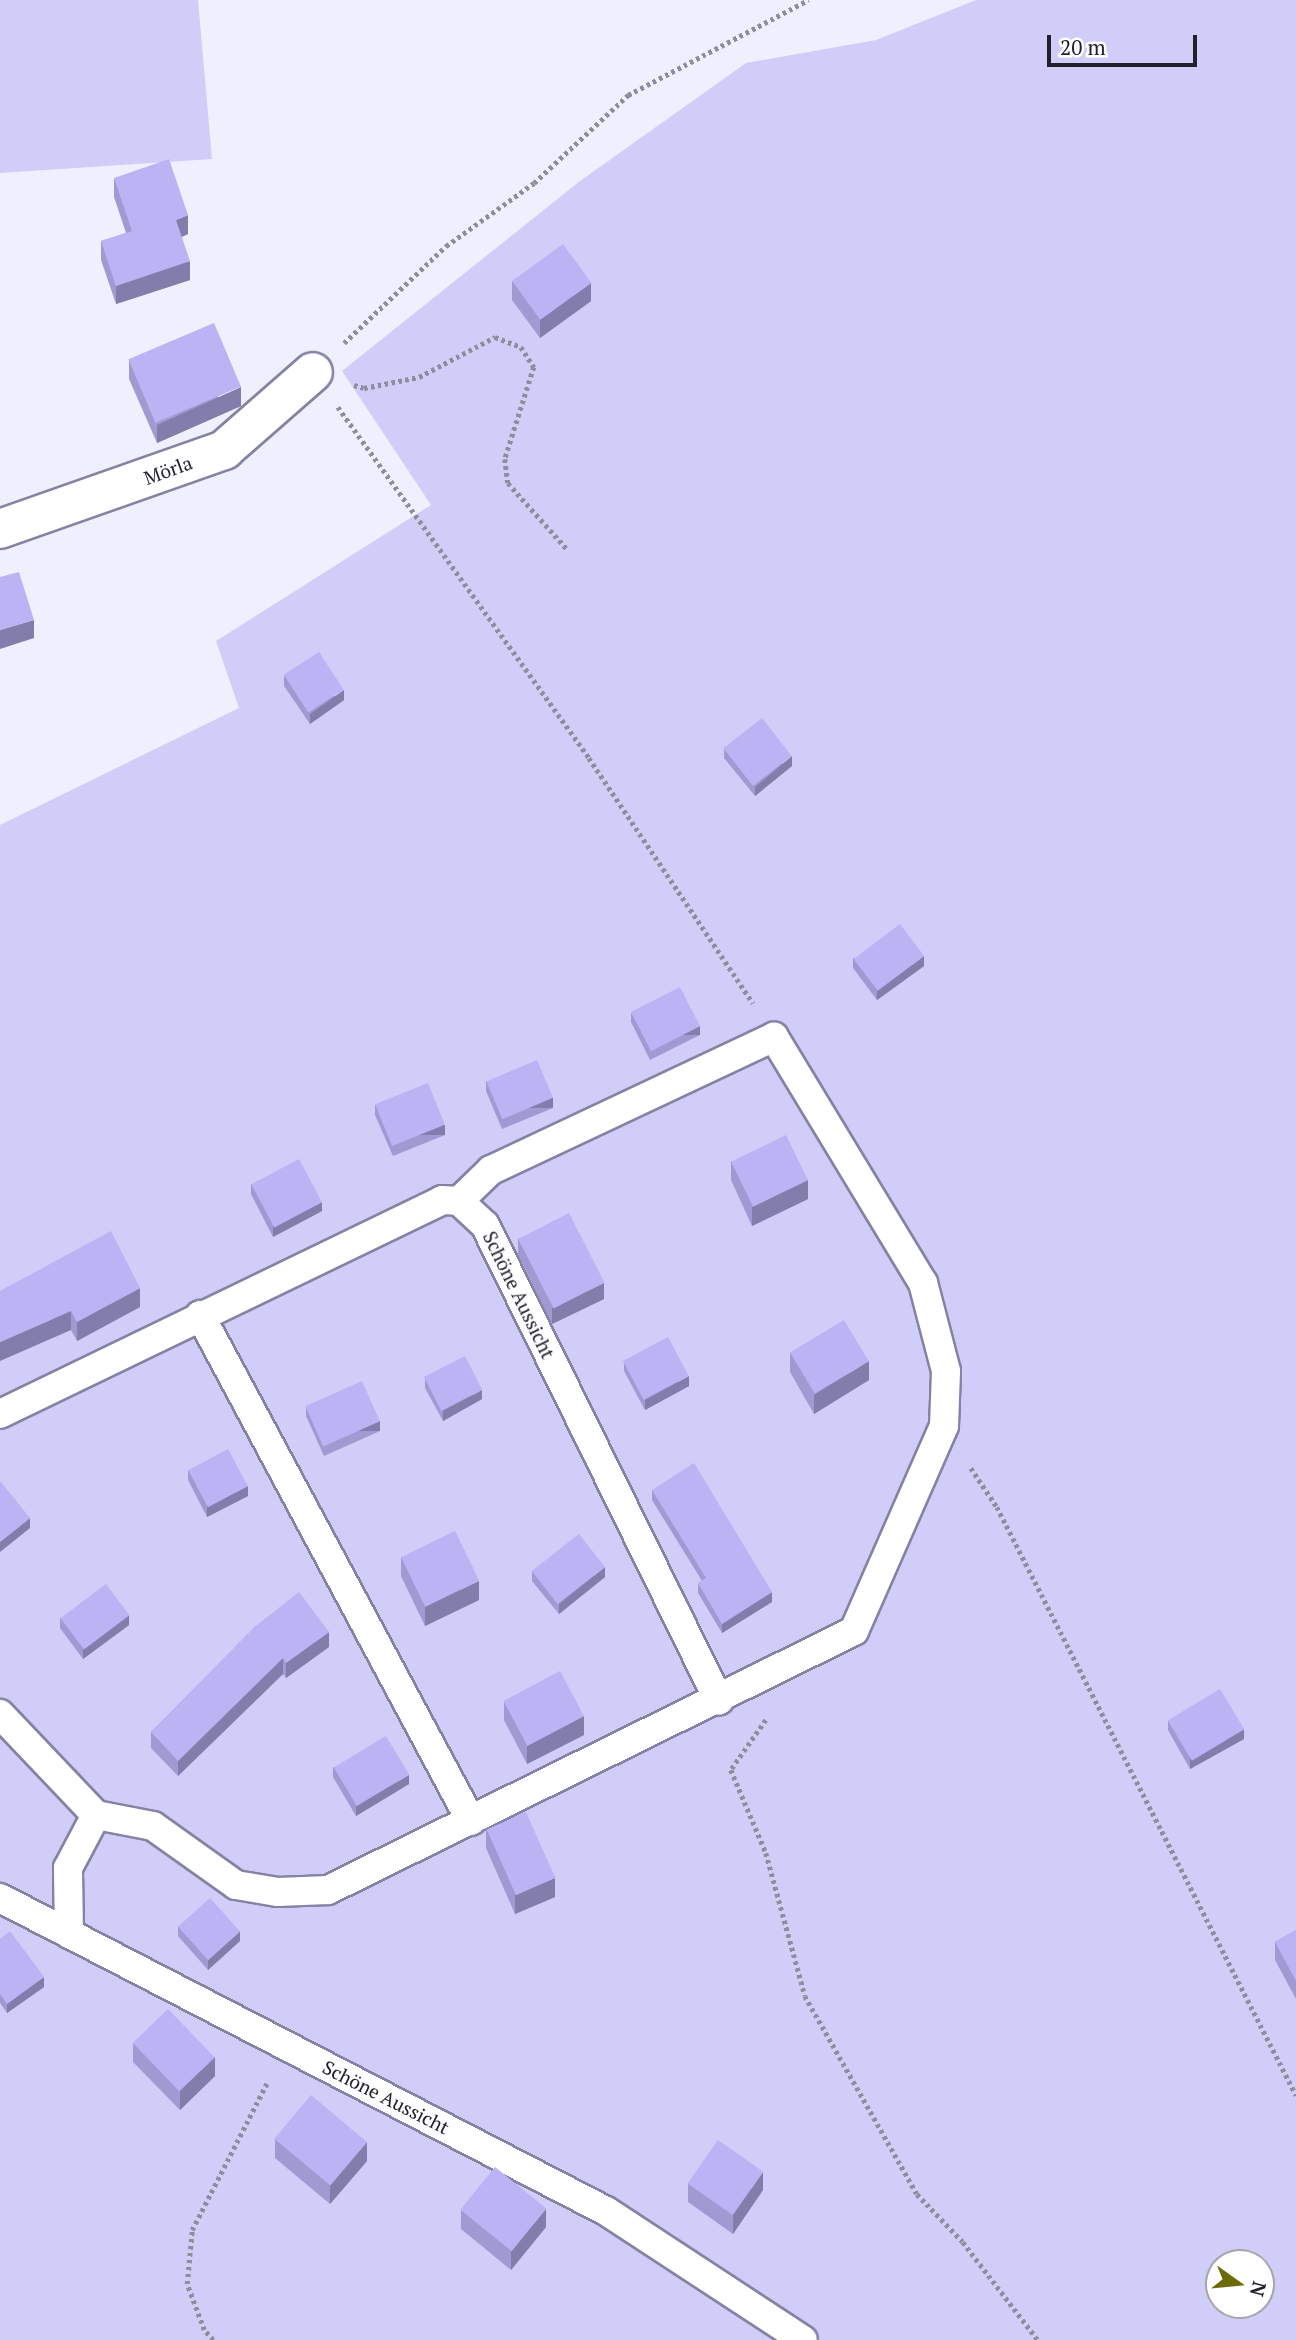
<!DOCTYPE html>
<meta charset="utf-8">
<style>
body{margin:0}
#map{position:relative;width:1296px;height:2340px;overflow:hidden;background:#f0effe;font-family:"PT Serif",serif}
div>[style]{position:absolute}
[style*='--x']{left:calc(var(--x)*1px);top:calc(var(--y)*1px);width:calc(var(--w)*1px);rotate:calc(var(--a)*1deg)}
.green>*{inset:0;background:#d0cdf9}
.path>*{height:4.5px;margin-top:-2.25px;transform-origin:0;background:repeating-linear-gradient(90deg,#8e8d9b 0 3.5px,transparent 0 7px)}
.roads{filter:drop-shadow(2px 0 #8582a3) drop-shadow(-2px 0 #8582a3) drop-shadow(0 2px #8582a3) drop-shadow(0 -2px #8582a3)}
.lane>*{height:28px;margin:-14px;padding:0 14px;transform-origin:14px;border-radius:14px;background:#fff}
.street>*{height:38px;margin:-19px;padding:0 19px;transform-origin:19px;border-radius:19px;background:#fff}
.wall>*{inset:0;background:#a09ad2}
.shaded-wall>*{inset:0;background:#827dab;transform-origin:0 0}
.building>*{inset:0;background:#bab3f4;transform-origin:0 0}
span{translate:-50% -50%;white-space:nowrap;text-align:center;line-height:1.15;-webkit-text-stroke:5px #fefefe;paint-order:stroke}
.street-label{font-size:19px;color:#21202d}
.north{position:absolute;left:1205px;top:2249px;width:70px;height:70px;box-sizing:border-box;background:#fefefe;border:2px solid #a6a5aa;border-radius:50%;rotate:105deg;font-size:19px;font-weight:700;line-height:28px;text-align:center;color:#21202d}
.north::after{content:'';display:block;margin:auto;width:24px;height:32px;background:#6d6b08;clip-path:polygon(50% 0,100% 100%,50% 72%,0 100%)}
.scale{position:absolute;left:1047px;top:35px;width:150px;height:32px;box-sizing:border-box;border:4px solid #21202d;border-top:0;padding-left:9px;font-size:21px;line-height:24px;white-space:nowrap;color:#21202d;-webkit-text-stroke:5px #fefefe;paint-order:stroke}
</style>
<div id="map">
<div class="green">
<i style="clip-path:polygon(0 0,198px 0,212px 159px,0 173px)"></i>
<i style="clip-path:polygon(evenodd,976px 0,1296px 0,1296px 2340px,0 2340px,0 825px,239px 708px,216px 641px,431px 505px,342px 371px,580px 181px,746px 63px,876px 40px,976px 0,1219px 2263px,1261px 2263px,1261px 2305px,1219px 2305px,1219px 2263px)"></i>
</div>
<div class="path">
<i style="--x:344;--y:343;--w:141;--a:-43.6"></i>
<i style="--x:446;--y:246;--w:108;--a:-35.6"></i>
<i style="--x:534;--y:183;--w:129;--a:-43.1"></i>
<i style="--x:628;--y:95;--w:204;--a:-27.8"></i>
<i style="--x:354;--y:385;--w:10;--a:17"></i>
<i style="--x:364;--y:388;--w:56;--a:-11.3"></i>
<i style="--x:419;--y:377;--w:86;--a:-27.8"></i>
<i style="--x:495;--y:337;--w:28;--a:21"></i>
<i style="--x:521;--y:347;--w:24;--a:57"></i>
<i style="--x:534;--y:367;--w:96;--a:107.5"></i>
<i style="--x:505;--y:459;--w:24;--a:83"></i>
<i style="--x:508;--y:483;--w:90;--a:48.2"></i>
<i style="--x:338;--y:407;--w:432;--a:54.4"></i>
<i style="--x:589;--y:758;--w:295;--a:56.2"></i>
<i style="--x:971;--y:1468;--w:47;--a:56.3"></i>
<i style="--x:997;--y:1507;--w:660;--a:63.05"></i>
<i style="--x:766;--y:1720;--w:61;--a:125"></i>
<i style="--x:731;--y:1770;--w:90;--a:67.1"></i>
<i style="--x:766;--y:1853;--w:148;--a:74.7"></i>
<i style="--x:805;--y:1996;--w:227;--a:60.5"></i>
<i style="--x:917;--y:2194;--w:66;--a:46.2"></i>
<i style="--x:963;--y:2242;--w:123;--a:52.6"></i>
<i style="--x:213;--y:2340;--w:13;--a:-132"></i>
<i style="--x:204;--y:2330;--w:49;--a:-110.3"></i>
<i style="--x:187;--y:2284;--w:54;--a:-84.7"></i>
<i style="--x:192;--y:2230;--w:167;--a:-63"></i>
</div>
<div class="roads">
<div class="lane">
<i style="--x:200;--y:1315;--w:574;--a:61.83"></i>
<i style="--x:0;--y:1414;--w:491;--a:-25.8"></i>
<i style="--x:442;--y:1200;--w:17;--a:3"></i>
<i style="--x:459;--y:1201;--w:35;--a:43"></i>
<i style="--x:485;--y:1225;--w:530;--a:63.82"></i>
<i style="--x:0;--y:1714;--w:139;--a:46.5"></i>
<i style="--x:0;--y:1898;--w:682;--a:27.32"></i>
<i style="--x:606;--y:2211;--w:235;--a:33.2"></i>
<i style="--x:69;--y:1934;--w:66;--a:-90.9"></i>
<i style="--x:68;--y:1868;--w:60;--a:-62.2"></i>
<i style="--x:96;--y:1815;--w:58;--a:10.9"></i>
<i style="--x:153;--y:1826;--w:102;--a:35.4"></i>
<i style="--x:236;--y:1885;--w:43;--a:9.5"></i>
<i style="--x:278;--y:1892;--w:50;--a:-2.3"></i>
<i style="--x:328;--y:1890;--w:586;--a:-26.22"></i>
<i style="--x:854;--y:1631;--w:224;--a:-66.3"></i>
<i style="--x:944;--y:1426;--w:55;--a:-87.9"></i>
<i style="--x:946;--y:1371;--w:91;--a:-104.6"></i>
<i style="--x:923;--y:1283;--w:288;--a:-121.2"></i>
<i style="--x:774;--y:1037;--w:313;--a:154.8"></i>
<i style="--x:491;--y:1170;--w:45;--a:135.9"></i>
</div>
<div class="street">
<i style="--x:0;--y:529;--w:238;--a:-19.4"></i>
<i style="--x:224;--y:450;--w:118;--a:-41.2"></i>
</div>
</div>
<div class="wall">
<i style="clip-path:polygon(114px 178px,188px 234px,182px 237px,190px 280px,116px 304px,101px 260px,101px 241px,126px 233px,114px 197px)"></i>
<i style="clip-path:polygon(512px 281px,591px 301px,540px 338px,512px 300px)"></i>
<i style="clip-path:polygon(129px 360px,241px 406px,157px 443px,129px 379px)"></i>
<i style="clip-path:polygon(284px 676px,344px 700px,310px 724px,284px 686px)"></i>
<i style="clip-path:polygon(724px 749px,792px 766px,755px 796px,724px 758px)"></i>
<i style="clip-path:polygon(853px 958px,924px 966px,877px 1000px,853px 968px)"></i>
<i style="clip-path:polygon(631px 1013px,700px 1035px,650px 1060px,631px 1022px)"></i>
<i style="clip-path:polygon(486px 1081px,553px 1108px,502px 1129px,486px 1091px)"></i>
<i style="clip-path:polygon(375px 1105px,445px 1135px,393px 1156px,375px 1115px)"></i>
<i style="clip-path:polygon(731px 1161px,808px 1199px,752px 1226px,731px 1180px)"></i>
<i style="clip-path:polygon(251px 1184px,322px 1211px,273px 1237px,251px 1194px)"></i>
<i style="clip-path:polygon(518px 1238px,604px 1299px,552px 1324px,518px 1254px)"></i>
<i style="clip-path:polygon(0 1291px,140px 1307px,77px 1341px,71px 1330px)"></i>
<i style="clip-path:polygon(790px 1353px,869px 1380px,814px 1414px,790px 1372px)"></i>
<i style="clip-path:polygon(624px 1362px,689px 1386px,645px 1410px,624px 1371px)"></i>
<i style="clip-path:polygon(425px 1378px,482px 1399px,443px 1421px,425px 1388px)"></i>
<i style="clip-path:polygon(306px 1407px,380px 1431px,324px 1456px,306px 1416px)"></i>
<i style="clip-path:polygon(188px 1470px,248px 1496px,207px 1517px,188px 1480px)"></i>
<i style="clip-path:polygon(652px 1490px,772px 1602px,722px 1633px,698px 1593px,698px 1583px,702px 1581px,652px 1500px)"></i>
<i style="clip-path:polygon(401px 1557px,479px 1600px,425px 1626px,401px 1576px)"></i>
<i style="clip-path:polygon(532px 1571px,605px 1577px,559px 1614px,532px 1581px)"></i>
<i style="clip-path:polygon(60px 1618px,129px 1625px,83px 1659px,60px 1628px)"></i>
<i style="clip-path:polygon(257px 1625px,329px 1647px,286px 1678px,283px 1674px,178px 1776px,151px 1748px,151px 1732px)"></i>
<i style="clip-path:polygon(504px 1701px,584px 1735px,527px 1764px,504px 1720px)"></i>
<i style="clip-path:polygon(1168px 1720px,1244px 1739px,1190px 1769px,1168px 1730px)"></i>
<i style="clip-path:polygon(333px 1767px,409px 1784px,356px 1816px,333px 1777px)"></i>
<i style="clip-path:polygon(486px 1829px,555px 1897px,515px 1914px,486px 1848px)"></i>
<i style="clip-path:polygon(178px 1926px,240px 1941px,208px 1970px,178px 1936px)"></i>
<i style="clip-path:polygon(1296px 1930px,1296px 1999px,1275px 1960px,1275px 1942px)"></i>
<i style="clip-path:polygon(0 1939px,44px 1987px,7px 2013px,0 2003px)"></i>
<i style="clip-path:polygon(133px 2043px,215px 2076px,180px 2110px,133px 2062px)"></i>
<i style="clip-path:polygon(275px 2139px,367px 2161px,330px 2204px,275px 2158px)"></i>
<i style="clip-path:polygon(688px 2184px,763px 2190px,733px 2234px,688px 2202px)"></i>
<i style="clip-path:polygon(461px 2210px,546px 2227px,511px 2270px,461px 2229px)"></i>
</div>
<div class="shaded-wall">
<i style="clip-path:polygon(188px 215px,188px 234px,176px 239px,176px 220px)"></i>
<i style="clip-path:polygon(190px 261px,190px 280px,116px 304px,116px 286px)"></i>
<i style="clip-path:polygon(591px 283px,591px 301px,540px 338px,540px 320px)"></i>
<i style="clip-path:polygon(241px 387px,241px 406px,157px 443px,157px 425px)"></i>
<i style="clip-path:polygon(34px 620px,34px 638px,0 649px,0 630px)"></i>
<i style="clip-path:polygon(344px 690px,344px 700px,310px 724px,310px 714px)"></i>
<i style="clip-path:polygon(792px 756px,792px 766px,755px 796px,755px 787px)"></i>
<i style="clip-path:polygon(924px 956px,924px 966px,877px 1000px,877px 991px)"></i>
<i style="left:700px;top:1026px;width:9px;height:56px;rotate:90deg"></i>
<i style="left:553px;top:1098px;width:10px;height:55px;rotate:90deg"></i>
<i style="left:445px;top:1125px;width:10px;height:56px;rotate:90deg"></i>
<i style="clip-path:polygon(808px 1180px,808px 1199px,752px 1226px,752px 1207px)"></i>
<i style="clip-path:polygon(322px 1202px,322px 1211px,273px 1237px,273px 1227px)"></i>
<i style="clip-path:polygon(604px 1283px,604px 1299px,552px 1324px,552px 1308px)"></i>
<i style="clip-path:polygon(140px 1288px,140px 1307px,77px 1341px,77px 1322px)"></i>
<i style="clip-path:polygon(71px 1311px,71px 1330px,0 1361px,0 1342px)"></i>
<i style="clip-path:polygon(869px 1361px,869px 1380px,814px 1414px,814px 1395px)"></i>
<i style="clip-path:polygon(689px 1376px,689px 1386px,645px 1410px,645px 1400px)"></i>
<i style="clip-path:polygon(482px 1390px,482px 1399px,443px 1421px,443px 1411px)"></i>
<i style="left:380px;top:1421px;width:10px;height:61px;rotate:90deg"></i>
<i style="clip-path:polygon(248px 1486px,248px 1496px,207px 1517px,207px 1507px)"></i>
<i style="clip-path:polygon(30px 1518px,30px 1528px,0 1552px,0 1542px)"></i>
<i style="clip-path:polygon(605px 1567px,605px 1577px,559px 1614px,559px 1604px)"></i>
<i style="clip-path:polygon(479px 1581px,479px 1600px,425px 1626px,425px 1607px)"></i>
<i style="clip-path:polygon(772px 1592px,772px 1602px,722px 1633px,722px 1624px)"></i>
<i style="clip-path:polygon(129px 1615px,129px 1625px,83px 1659px,83px 1649px)"></i>
<i style="clip-path:polygon(329px 1632px,329px 1647px,286px 1678px,286px 1663px)"></i>
<i style="clip-path:polygon(283px 1658px,283px 1674px,178px 1776px,178px 1761px)"></i>
<i style="clip-path:polygon(584px 1716px,584px 1735px,527px 1764px,527px 1746px)"></i>
<i style="clip-path:polygon(1244px 1729px,1244px 1739px,1190px 1769px,1190px 1759px)"></i>
<i style="clip-path:polygon(409px 1775px,409px 1784px,356px 1816px,356px 1806px)"></i>
<i style="clip-path:polygon(555px 1878px,555px 1897px,515px 1914px,515px 1895px)"></i>
<i style="clip-path:polygon(240px 1931px,240px 1941px,208px 1970px,208px 1960px)"></i>
<i style="clip-path:polygon(44px 1977px,44px 1987px,7px 2013px,7px 2004px)"></i>
<i style="clip-path:polygon(215px 2057px,215px 2076px,180px 2110px,180px 2091px)"></i>
<i style="clip-path:polygon(367px 2142px,367px 2161px,330px 2204px,330px 2185px)"></i>
<i style="clip-path:polygon(763px 2172px,763px 2190px,733px 2234px,733px 2215px)"></i>
<i style="clip-path:polygon(546px 2209px,546px 2227px,511px 2270px,511px 2251px)"></i>
</div>
<div class="building">
<i style="clip-path:polygon(169px 159px,188px 215px,176px 220px,190px 261px,116px 286px,101px 241px,132px 231px,114px 178px)"></i>
<i style="left:563px;top:244px;width:48px;height:63px;rotate:54deg"></i>
<i style="left:214px;top:323px;width:69px;height:93px;rotate:67deg"></i>
<i style="clip-path:polygon(19px 572px,34px 620px,0 630px,0 577px)"></i>
<i style="left:319px;top:652px;width:45px;height:42px;rotate:57deg"></i>
<i style="left:762px;top:718px;width:48px;height:49px;rotate:52deg"></i>
<i style="left:900px;top:924px;width:40px;height:58px;rotate:53deg"></i>
<i style="left:680px;top:987px;width:44px;height:55px;rotate:63deg"></i>
<i style="left:537px;top:1060px;width:41px;height:55px;rotate:67deg"></i>
<i style="left:428px;top:1083px;width:45px;height:57px;rotate:68deg"></i>
<i style="left:786px;top:1135px;width:50px;height:61px;rotate:64deg"></i>
<i style="left:299px;top:1159px;width:49px;height:54px;rotate:62deg"></i>
<i style="left:569px;top:1213px;width:78px;height:57px;rotate:63deg"></i>
<i style="clip-path:polygon(111px 1231px,140px 1288px,77px 1322px,71px 1311px,0 1342px,0 1291px)"></i>
<i style="left:844px;top:1320px;width:48px;height:63px;rotate:59deg"></i>
<i style="left:668px;top:1337px;width:44px;height:51px;rotate:62deg"></i>
<i style="left:465px;top:1356px;width:38px;height:46px;rotate:63deg"></i>
<i style="left:362px;top:1381px;width:44px;height:62px;rotate:66deg"></i>
<i style="left:228px;top:1449px;width:42px;height:45px;rotate:62deg"></i>
<i style="clip-path:polygon(694px 1463px,772px 1592px,722px 1624px,698px 1583px,706px 1578px,652px 1490px)"></i>
<i style="clip-path:polygon(1px 1482px,30px 1518px,0 1542px,0 1483px)"></i>
<i style="left:455px;top:1531px;width:55px;height:60px;rotate:64deg"></i>
<i style="left:579px;top:1534px;width:42px;height:60px;rotate:52deg"></i>
<i style="left:106px;top:1584px;width:39px;height:57px;rotate:53deg"></i>
<i style="clip-path:polygon(299px 1592px,329px 1632px,286px 1663px,283px 1658px,178px 1761px,151px 1732px,257px 1625px)"></i>
<i style="left:560px;top:1671px;width:51px;height:64px;rotate:62deg"></i>
<i style="left:1220px;top:1689px;width:47px;height:61px;rotate:59deg"></i>
<i style="left:386px;top:1736px;width:45px;height:61px;rotate:59deg"></i>
<i style="left:526px;top:1812px;width:72px;height:43px;rotate:66deg"></i>
<i style="left:210px;top:1898px;width:45px;height:43px;rotate:48deg"></i>
<i style="clip-path:polygon(1296px 1930px,1296px 1981px,1275px 1942px)"></i>
<i style="clip-path:polygon(10px 1931px,44px 1977px,7px 2004px,0 1994px,0 1939px)"></i>
<i style="left:168px;top:2009px;width:67px;height:49px;rotate:46deg"></i>
<i style="left:311px;top:2095px;width:73px;height:57px;rotate:40deg"></i>
<i style="left:718px;top:2140px;width:55px;height:53px;rotate:35deg"></i>
<i style="left:495px;top:2167px;width:66px;height:55px;rotate:39deg"></i>
</div>
<div class="street-label">
<span style="left:168px;top:470px;rotate:-20deg">Mörla</span>
<span style="left:519px;top:1295px;rotate:64deg">Schöne Aussicht</span>
<span style="left:386px;top:2097px;rotate:27deg">Schöne Aussicht</span>
</div>
<div class="north">N</div>
<div class="scale">20 m</div>
</div>
